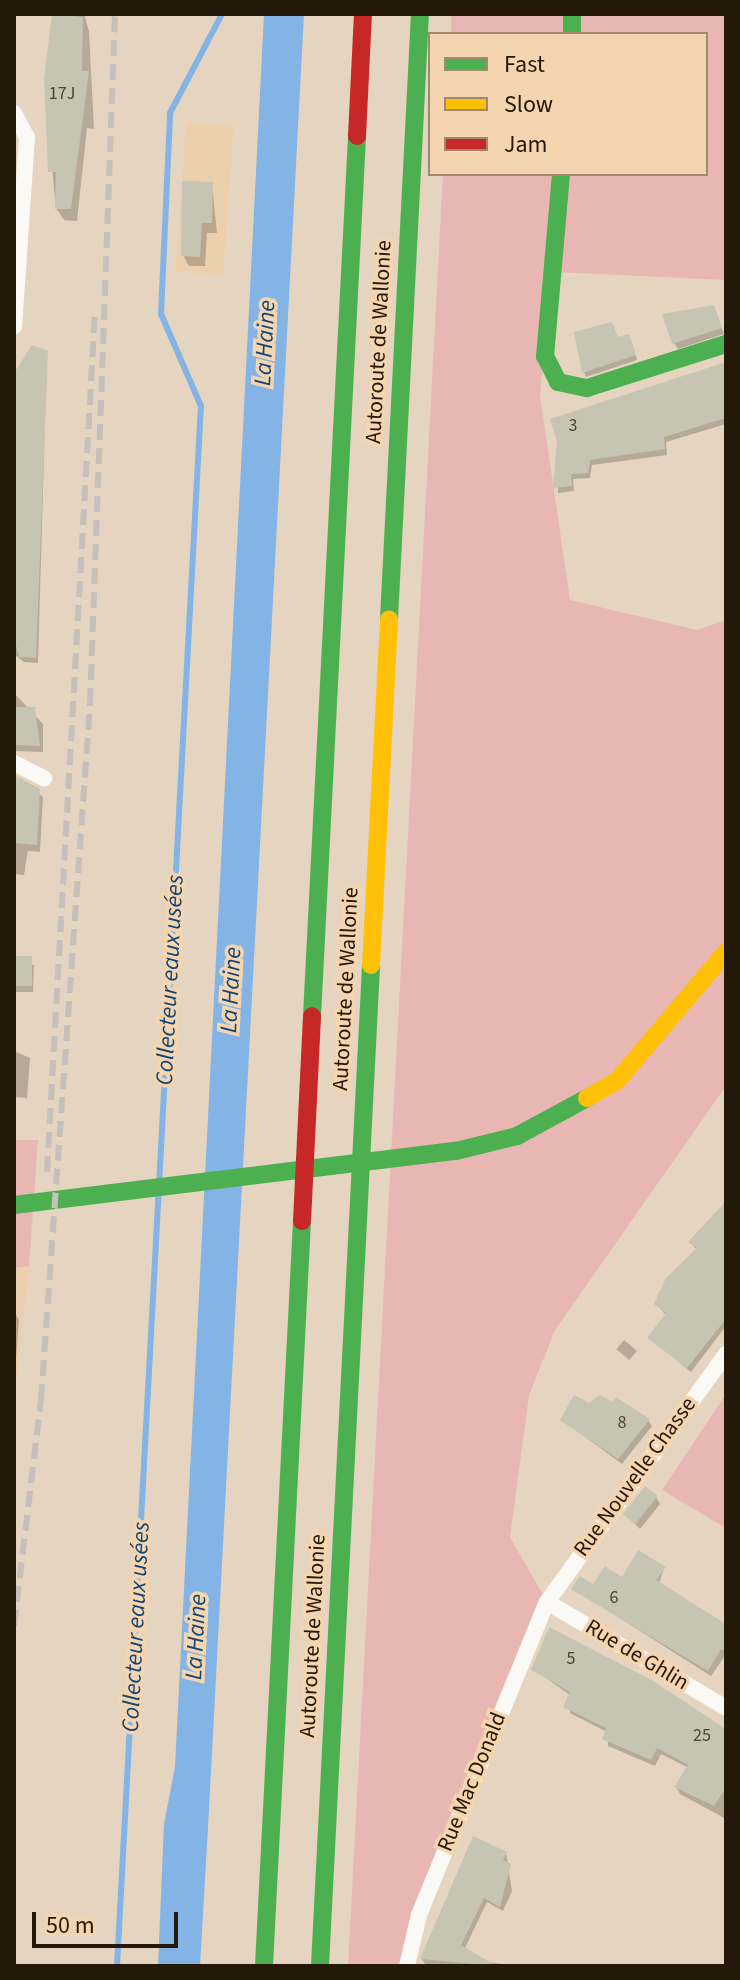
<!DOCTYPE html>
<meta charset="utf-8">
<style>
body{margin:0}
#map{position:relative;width:740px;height:1980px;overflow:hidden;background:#e5d4bf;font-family:"Source Sans 3",sans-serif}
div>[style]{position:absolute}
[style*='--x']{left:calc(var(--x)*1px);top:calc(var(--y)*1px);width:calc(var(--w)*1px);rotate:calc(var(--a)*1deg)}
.built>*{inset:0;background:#ecd0ae;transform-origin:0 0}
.green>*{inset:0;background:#e9b7b3;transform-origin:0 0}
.water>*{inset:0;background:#84b4e6}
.shadow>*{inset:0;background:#0003;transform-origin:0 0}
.stream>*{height:6px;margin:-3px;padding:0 3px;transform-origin:3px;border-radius:3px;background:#84b4e6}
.building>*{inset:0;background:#c6c4b2;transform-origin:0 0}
.street>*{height:16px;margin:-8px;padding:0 8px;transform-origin:8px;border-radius:8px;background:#fbf9f5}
.fast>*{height:18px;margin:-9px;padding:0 9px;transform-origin:9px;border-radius:9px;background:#4caf50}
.slow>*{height:18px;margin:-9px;padding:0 9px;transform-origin:9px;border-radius:9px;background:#ffc107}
.jam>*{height:18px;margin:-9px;padding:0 9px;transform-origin:9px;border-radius:9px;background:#c62828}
.rail>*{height:6px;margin-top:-3px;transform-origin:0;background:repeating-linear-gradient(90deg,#c5c0bb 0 16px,transparent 0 24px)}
span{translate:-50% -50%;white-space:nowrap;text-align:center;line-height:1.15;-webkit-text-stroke:7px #f5d5af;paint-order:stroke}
.number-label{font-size:18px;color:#4c4333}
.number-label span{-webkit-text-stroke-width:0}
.street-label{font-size:22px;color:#231809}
.water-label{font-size:24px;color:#104679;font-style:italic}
.frame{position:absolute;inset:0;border:16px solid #231809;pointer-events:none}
.legend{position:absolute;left:428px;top:32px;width:280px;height:144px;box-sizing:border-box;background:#f5d5af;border:2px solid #a1896d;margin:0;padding:10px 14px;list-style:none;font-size:24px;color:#231809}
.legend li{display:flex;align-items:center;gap:16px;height:40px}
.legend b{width:40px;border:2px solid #a1896d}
.scale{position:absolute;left:32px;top:1912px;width:146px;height:36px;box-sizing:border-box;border:4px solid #231809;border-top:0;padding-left:10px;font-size:24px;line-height:28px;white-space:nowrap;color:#231809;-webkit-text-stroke:6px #f5d5af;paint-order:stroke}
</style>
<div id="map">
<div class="built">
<i style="left:186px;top:122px;width:48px;height:150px;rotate:4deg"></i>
<i style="clip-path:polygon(29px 1266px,14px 1406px,14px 1268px)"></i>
</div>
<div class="green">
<i style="left:451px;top:14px;width:121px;height:20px"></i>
<i style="clip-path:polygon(576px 14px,726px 14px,726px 280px,554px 272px,564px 174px,706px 174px,706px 34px,576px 34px)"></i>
<i style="clip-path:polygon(443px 174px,561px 174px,540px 395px,570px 600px,697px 630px,726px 620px,726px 1086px,555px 1330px,529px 1395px,510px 1537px,547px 1602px,407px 1966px,348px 1966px)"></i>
<i style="clip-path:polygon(14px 1140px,38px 1140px,29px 1266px,14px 1268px)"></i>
<i style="clip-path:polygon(726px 1394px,726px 1528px,662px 1490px)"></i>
</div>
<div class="water">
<i style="clip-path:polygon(264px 14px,304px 14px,208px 1828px,200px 1966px,158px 1966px,164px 1824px,175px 1767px)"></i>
</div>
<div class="shadow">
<i style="clip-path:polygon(53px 14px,84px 14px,89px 31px,94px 129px,87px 128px,77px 221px,64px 220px,56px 208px,46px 108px)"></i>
<i style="clip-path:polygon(212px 184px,217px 233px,207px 233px,205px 266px,189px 266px,183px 255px)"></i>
<i style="clip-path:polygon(713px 307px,724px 334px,678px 349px,674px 343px)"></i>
<i style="clip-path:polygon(631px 341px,637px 360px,586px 377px,584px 372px)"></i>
<i style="clip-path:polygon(47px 352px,38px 663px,24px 662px,14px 654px,14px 385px)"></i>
<i style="clip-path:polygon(726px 364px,726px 424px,666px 442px,667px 455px,592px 465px,590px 478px,573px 479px,574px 491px,558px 493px,559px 441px)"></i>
<i style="clip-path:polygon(14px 693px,43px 724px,43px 752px,14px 751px)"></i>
<i style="clip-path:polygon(14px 776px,43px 797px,40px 852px,28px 851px,24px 875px,14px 874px)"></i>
<i style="clip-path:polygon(14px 958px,34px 965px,33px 992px,14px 992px)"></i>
<i style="clip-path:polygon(14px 1051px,30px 1058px,27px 1098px,14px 1097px)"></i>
<i style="clip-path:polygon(717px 1214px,726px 1221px,726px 1326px,691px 1372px,650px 1338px,666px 1315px,656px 1303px,658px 1294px,698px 1251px,690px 1242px)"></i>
<i style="clip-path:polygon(14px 1311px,19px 1320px,14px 1385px)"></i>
<i style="left:624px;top:1340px;width:17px;height:12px;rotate:40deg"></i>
<i style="clip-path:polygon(562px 1420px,648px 1420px,652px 1426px,622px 1464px)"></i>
<i style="clip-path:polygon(656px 1497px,660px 1504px,640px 1529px,626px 1515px)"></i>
<i style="clip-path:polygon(664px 1568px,659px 1584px,726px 1631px,726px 1654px,711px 1676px,574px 1589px)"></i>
<i style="clip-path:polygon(533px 1669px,726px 1729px,726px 1819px,680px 1794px,676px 1787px,689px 1768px,661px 1754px,655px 1766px,608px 1746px,607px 1732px,570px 1713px,570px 1695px)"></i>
<i style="clip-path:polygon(506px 1853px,512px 1891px,503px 1911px,487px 1902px,464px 1950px,485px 1962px,521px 1966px,425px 1964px,422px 1959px)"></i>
</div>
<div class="stream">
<i style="--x:117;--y:1966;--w:1562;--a:-86.92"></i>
<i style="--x:201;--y:406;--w:100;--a:-113.5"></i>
<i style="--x:161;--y:314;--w:201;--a:-87.4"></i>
<i style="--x:170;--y:113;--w:112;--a:-62.3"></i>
</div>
<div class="building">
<i style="clip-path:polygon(52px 14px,83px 17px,82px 71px,89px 71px,71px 209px,55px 209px,56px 172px,48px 172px,44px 78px)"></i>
<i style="clip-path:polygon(182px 181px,213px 182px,212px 223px,202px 223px,200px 257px,181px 256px)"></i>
<i style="clip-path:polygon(714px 305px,722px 328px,672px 344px,662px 314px)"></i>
<i style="clip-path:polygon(612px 322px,618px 337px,629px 334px,636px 355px,582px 373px,574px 332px)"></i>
<i style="clip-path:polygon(32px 345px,48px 351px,36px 658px,19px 657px,14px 638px,14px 373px)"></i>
<i style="clip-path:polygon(726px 362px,726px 418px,664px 437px,665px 449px,590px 460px,588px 473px,571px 474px,572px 486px,553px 488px,557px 441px,550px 419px)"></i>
<i style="clip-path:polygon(14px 707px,35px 707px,40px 746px,14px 745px)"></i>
<i style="clip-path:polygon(14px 775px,40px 789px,37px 845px,14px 843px)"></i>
<i style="left:14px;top:956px;width:18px;height:30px"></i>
<i style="clip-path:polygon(726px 1201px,726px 1319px,687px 1368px,647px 1338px,666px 1313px,654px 1304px,666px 1278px,697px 1248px,688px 1242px)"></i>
<i style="clip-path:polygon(574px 1395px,589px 1403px,600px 1395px,612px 1402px,616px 1397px,650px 1419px,618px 1459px,560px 1420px)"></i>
<i style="left:645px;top:1486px;width:16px;height:36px;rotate:38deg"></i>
<i style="clip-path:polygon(638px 1550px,666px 1567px,656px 1580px,726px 1624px,726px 1652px,721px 1649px,708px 1671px,571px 1589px,580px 1576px,593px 1584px,605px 1566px,622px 1577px)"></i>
<i style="clip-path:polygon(549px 1627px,655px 1682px,726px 1729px,726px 1788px,714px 1806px,674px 1787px,688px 1765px,657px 1748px,651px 1760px,602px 1739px,606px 1728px,563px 1707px,570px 1692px,531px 1670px)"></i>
<i style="clip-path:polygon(473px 1836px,507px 1852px,503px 1860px,511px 1864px,500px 1907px,484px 1898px,461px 1945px,496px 1966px,420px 1959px)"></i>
</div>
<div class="street">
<i style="--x:14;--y:113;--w:27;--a:62"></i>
<i style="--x:27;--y:137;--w:190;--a:93.9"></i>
<i style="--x:14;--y:763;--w:34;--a:27"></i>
<i style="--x:547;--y:1602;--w:208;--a:30.6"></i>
<i style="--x:407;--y:1966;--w:52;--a:-76.8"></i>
<i style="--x:419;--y:1915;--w:338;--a:-67.8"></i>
<i style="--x:547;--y:1602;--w:306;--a:-54.2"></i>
</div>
<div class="fast">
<i style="--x:572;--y:14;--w:20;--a:90"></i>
<i style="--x:561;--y:174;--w:183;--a:95"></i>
<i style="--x:545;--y:356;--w:29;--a:63"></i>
<i style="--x:558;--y:382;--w:30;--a:12"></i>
<i style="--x:587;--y:388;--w:146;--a:-17.6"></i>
<i style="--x:389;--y:619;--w:606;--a:-87.07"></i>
<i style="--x:312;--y:1016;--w:881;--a:-87.07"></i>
<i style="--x:14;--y:1205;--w:445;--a:-7"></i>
<i style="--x:456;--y:1151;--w:63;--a:-13.8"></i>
<i style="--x:517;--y:1136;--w:80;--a:-28.5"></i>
<i style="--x:264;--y:1966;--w:746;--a:-87.08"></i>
<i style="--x:320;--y:1966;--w:1002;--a:-87.08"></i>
</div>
<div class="slow">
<i style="--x:371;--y:965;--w:346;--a:-87"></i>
<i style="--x:587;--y:1098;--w:34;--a:-30"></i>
<i style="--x:617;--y:1081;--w:169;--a:-49.8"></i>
</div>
<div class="jam">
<i style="--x:357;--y:136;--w:122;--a:-87.2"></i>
<i style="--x:302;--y:1221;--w:205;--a:-87.2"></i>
</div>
<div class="rail">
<i style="--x:47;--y:1172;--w:863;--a:-86.81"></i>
<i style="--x:14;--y:1626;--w:228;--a:-83.2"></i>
<i style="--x:41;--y:1400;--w:698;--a:-85.97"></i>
<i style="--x:90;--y:704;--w:690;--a:-87.92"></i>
</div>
<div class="number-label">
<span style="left:62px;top:94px">17J</span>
<span style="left:573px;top:426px">3</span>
<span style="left:622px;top:1423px">8</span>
<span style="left:614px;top:1598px">6</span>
<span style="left:571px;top:1659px">5</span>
<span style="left:702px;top:1736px">25</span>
</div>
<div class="street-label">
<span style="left:379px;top:342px;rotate:-87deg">Autoroute de Wallonie</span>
<span style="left:346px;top:989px;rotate:-87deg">Autoroute de Wallonie</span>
<span style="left:635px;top:1477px;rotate:-54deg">Rue Nouvelle Chasse</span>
<span style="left:313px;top:1636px;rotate:-87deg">Autoroute de Wallonie</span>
<span style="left:637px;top:1655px;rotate:31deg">Rue de Ghlin</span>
<span style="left:472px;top:1782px;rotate:-68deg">Rue Mac Donald</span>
</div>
<div class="water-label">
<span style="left:265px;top:343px;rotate:-87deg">La Haine</span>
<span style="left:170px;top:980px;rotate:-87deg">Collecteur eaux usées</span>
<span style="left:231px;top:990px;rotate:-87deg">La Haine</span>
<span style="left:136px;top:1627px;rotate:-87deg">Collecteur eaux usées</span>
<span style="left:196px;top:1637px;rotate:-87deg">La Haine</span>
</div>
<div class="frame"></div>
<ul class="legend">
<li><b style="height:10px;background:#4caf50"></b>Fast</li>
<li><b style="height:10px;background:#ffc107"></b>Slow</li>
<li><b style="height:10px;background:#c62828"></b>Jam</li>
</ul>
<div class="scale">50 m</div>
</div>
